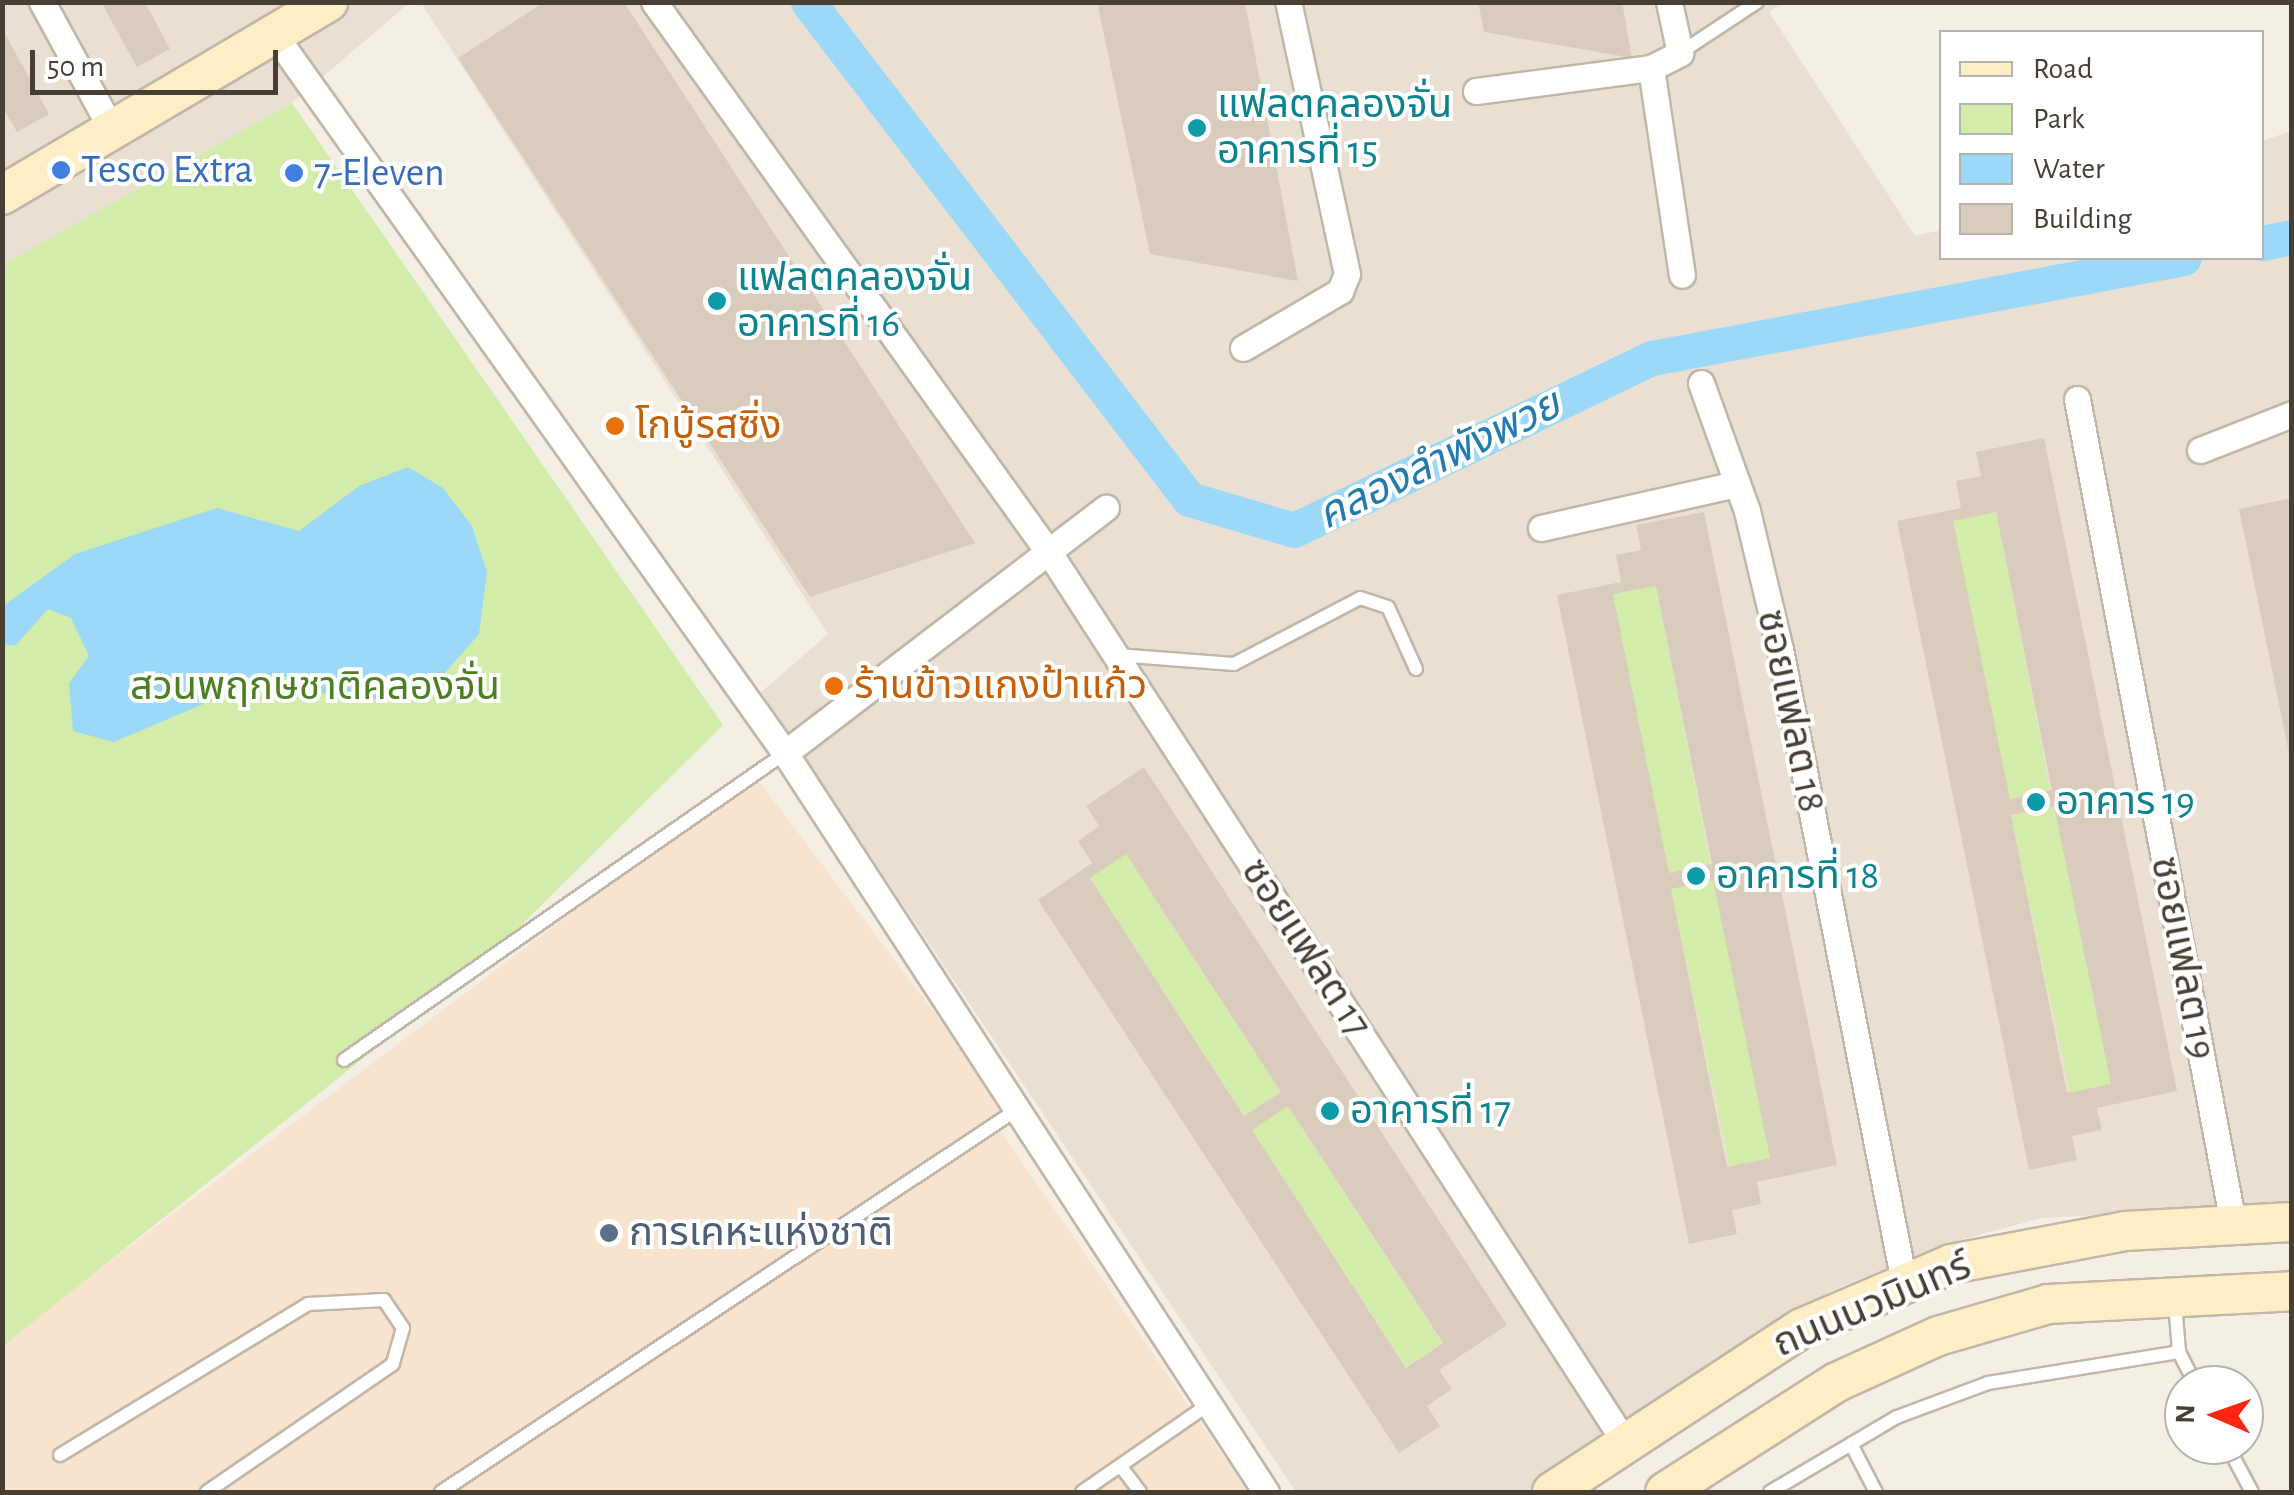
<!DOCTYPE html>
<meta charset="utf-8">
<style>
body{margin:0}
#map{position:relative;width:2294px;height:1495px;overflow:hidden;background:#f4efe5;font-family:"Alegreya Sans","Noto Sans Thai",sans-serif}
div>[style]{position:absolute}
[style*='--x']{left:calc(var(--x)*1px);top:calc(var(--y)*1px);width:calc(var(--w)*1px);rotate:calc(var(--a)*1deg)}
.residential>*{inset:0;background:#e9e0d3}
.commercial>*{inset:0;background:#f8e4ce}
.green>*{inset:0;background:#d3ecaa;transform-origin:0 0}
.water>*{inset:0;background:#9cd8f7}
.canal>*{height:35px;margin:-17.5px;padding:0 17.5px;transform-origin:17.5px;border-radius:17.5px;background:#9cd8f7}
.building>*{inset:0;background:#daccbd}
.roads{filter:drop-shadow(2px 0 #c1b6a7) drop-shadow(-2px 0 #c1b6a7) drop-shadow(0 2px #c1b6a7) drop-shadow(0 -2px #c1b6a7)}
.lane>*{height:12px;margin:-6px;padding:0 6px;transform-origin:6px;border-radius:6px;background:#fff}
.street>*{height:25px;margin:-12.5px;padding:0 12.5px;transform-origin:12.5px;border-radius:12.5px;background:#fff}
.secondary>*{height:38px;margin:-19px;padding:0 19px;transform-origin:19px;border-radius:19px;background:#ffedc5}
.dots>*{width:28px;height:28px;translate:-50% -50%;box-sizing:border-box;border:5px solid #fff;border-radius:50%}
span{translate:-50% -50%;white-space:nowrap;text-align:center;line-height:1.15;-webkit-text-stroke:8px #fff;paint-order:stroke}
.culture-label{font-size:40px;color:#0d838f}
.left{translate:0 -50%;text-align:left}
.shop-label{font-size:40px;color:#366cbe}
.food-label{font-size:40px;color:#c56008}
.park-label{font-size:40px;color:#4b7f22}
.street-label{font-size:40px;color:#483f34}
.service-label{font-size:40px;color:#4e5e75}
.water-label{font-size:42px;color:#227bac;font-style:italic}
.frame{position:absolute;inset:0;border:5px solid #483f34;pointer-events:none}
.legend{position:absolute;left:1939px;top:30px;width:325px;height:230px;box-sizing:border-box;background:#fff;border:2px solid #b6b2ae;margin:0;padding:12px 18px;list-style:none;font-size:30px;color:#483f34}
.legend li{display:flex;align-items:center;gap:20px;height:50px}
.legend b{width:50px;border:2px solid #b6b2ae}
.north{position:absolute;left:2164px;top:1365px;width:100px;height:100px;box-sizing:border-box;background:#fff;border:2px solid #b6b2ae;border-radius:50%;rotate:272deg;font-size:28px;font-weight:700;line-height:40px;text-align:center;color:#483f34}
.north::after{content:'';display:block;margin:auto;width:35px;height:45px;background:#ff2512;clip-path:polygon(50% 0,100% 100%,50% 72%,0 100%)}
.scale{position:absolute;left:30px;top:50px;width:248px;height:45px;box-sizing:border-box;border:5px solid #483f34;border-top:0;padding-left:12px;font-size:30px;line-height:35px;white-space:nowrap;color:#483f34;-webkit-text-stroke:8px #fff;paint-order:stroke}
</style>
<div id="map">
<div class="residential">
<i style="clip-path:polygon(3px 3px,409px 3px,292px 103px,3px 265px)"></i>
<i style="clip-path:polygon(421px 3px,1782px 3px,1769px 12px,1915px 236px,1941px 230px,1942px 258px,2262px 258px,2262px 141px,2291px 131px,2291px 1206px,2041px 1218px,1942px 1245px,1831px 1291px,1527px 1492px,1296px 1492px,761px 692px,828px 634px)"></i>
</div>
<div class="commercial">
<i style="clip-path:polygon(754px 775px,1011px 1113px,996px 1124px,1248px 1492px,3px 1492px,3px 1342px)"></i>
</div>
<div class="green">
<i style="clip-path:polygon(292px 103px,723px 725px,485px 961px,3px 1346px,2px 265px)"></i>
<i style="left:1996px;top:512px;width:284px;height:44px;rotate:79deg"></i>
<i style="left:1656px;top:586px;width:284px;height:44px;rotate:79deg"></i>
<i style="left:2054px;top:806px;width:284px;height:44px;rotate:78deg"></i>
<i style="left:1126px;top:854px;width:284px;height:43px;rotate:57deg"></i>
<i style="left:1713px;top:880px;width:284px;height:43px;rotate:78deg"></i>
<i style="left:1288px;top:1106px;width:283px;height:43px;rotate:57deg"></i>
</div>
<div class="water">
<i style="clip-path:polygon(408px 467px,443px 488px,472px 526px,487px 572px,479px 634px,444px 674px,400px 701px,329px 696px,276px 673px,114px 742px,73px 731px,69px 683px,89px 656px,71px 618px,48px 609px,15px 646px,3px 644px,3px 606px,75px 554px,217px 508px,299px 531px,359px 486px)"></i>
</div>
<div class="canal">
<i style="--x:808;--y:2;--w:626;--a:52.53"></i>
<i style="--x:1189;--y:499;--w:109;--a:16.4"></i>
<i style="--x:1294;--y:530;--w:397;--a:-25.7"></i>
<i style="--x:1652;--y:358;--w:541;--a:-10.65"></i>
<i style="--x:2262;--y:243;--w:31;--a:-11"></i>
</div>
<div class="building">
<i style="clip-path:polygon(101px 2px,145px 2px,170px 49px,137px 67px)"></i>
<i style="clip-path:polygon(544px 2px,624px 2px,975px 543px,810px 597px,458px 58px)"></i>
<i style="clip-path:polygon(1097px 2px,1245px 2px,1298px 281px,1150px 254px)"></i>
<i style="clip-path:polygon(1478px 2px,1622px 2px,1632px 58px,1484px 32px)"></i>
<i style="clip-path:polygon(2px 28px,49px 114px,17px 132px,2px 106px)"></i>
<i style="clip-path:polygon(evenodd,2044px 438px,2177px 1091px,2097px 1108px,2102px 1130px,2072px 1136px,2077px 1160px,2029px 1170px,1897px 521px,1961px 508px,1956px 481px,1981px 476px,1976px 452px,2044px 438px,1996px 512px,2052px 790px,2010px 799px,1953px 521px,1996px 512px,2044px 438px,2054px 806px,2111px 1084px,2067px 1093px,2011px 815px,2054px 806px)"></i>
<i style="clip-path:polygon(2292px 498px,2292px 758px,2290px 758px,2239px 509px)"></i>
<i style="clip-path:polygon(evenodd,1704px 512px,1837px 1165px,1757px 1182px,1761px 1204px,1732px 1210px,1737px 1234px,1689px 1244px,1557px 595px,1621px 582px,1616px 555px,1641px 550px,1636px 525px,1704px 512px,1656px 586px,1712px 864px,1669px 873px,1613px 594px,1656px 586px,1704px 512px,1713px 880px,1770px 1158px,1727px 1167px,1671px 889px,1713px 880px)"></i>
<i style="clip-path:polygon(evenodd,1144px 767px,1507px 1325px,1439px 1370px,1452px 1389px,1427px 1406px,1440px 1426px,1399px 1453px,1038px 900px,1092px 863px,1078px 841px,1099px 826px,1086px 806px,1144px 767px,1126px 854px,1281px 1092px,1244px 1116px,1090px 878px,1126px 854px,1144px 767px,1288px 1106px,1443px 1343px,1406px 1368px,1252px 1130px,1288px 1106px)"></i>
</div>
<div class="roads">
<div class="lane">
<i style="--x:1680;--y:53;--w:92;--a:-33.5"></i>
<i style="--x:1117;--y:655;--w:117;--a:4.4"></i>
<i style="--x:1234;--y:664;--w:142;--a:-27.6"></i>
<i style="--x:1360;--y:598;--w:29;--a:18"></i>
<i style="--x:1388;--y:607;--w:68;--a:65.7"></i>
<i style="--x:344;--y:1060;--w:537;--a:-34.84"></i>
<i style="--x:2175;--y:1302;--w:50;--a:85.4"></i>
<i style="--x:2179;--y:1352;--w:37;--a:63"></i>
<i style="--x:1851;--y:1444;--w:54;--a:62.5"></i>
<i style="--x:2227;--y:1445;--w:53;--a:62"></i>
<i style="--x:60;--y:1455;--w:290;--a:-31.3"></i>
<i style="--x:308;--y:1304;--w:76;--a:-3"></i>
<i style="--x:384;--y:1300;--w:34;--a:56"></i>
<i style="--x:403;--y:1328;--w:37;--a:106"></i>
<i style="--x:393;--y:1364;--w:226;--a:145.5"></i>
<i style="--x:1122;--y:1468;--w:30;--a:53"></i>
<i style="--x:441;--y:1492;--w:693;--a:-33.58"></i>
<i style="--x:1082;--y:1492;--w:155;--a:-34.7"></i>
<i style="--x:1770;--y:1492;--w:147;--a:-30.6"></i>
<i style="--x:1897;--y:1417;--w:97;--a:-20.5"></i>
<i style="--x:1988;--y:1383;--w:193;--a:-9.2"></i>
</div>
<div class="street">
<i style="--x:42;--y:2;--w:146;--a:61.3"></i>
<i style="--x:654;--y:2;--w:683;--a:54.36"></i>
<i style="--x:1052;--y:557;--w:1053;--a:57.09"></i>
<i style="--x:274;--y:34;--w:882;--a:54.6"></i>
<i style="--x:785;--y:753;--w:882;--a:56.94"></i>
<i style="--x:1651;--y:68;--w:209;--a:81.5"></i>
<i style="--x:1476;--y:91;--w:177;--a:-7.5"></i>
<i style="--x:1651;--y:68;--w:33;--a:-27"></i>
<i style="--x:1680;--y:53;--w:52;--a:-102.2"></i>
<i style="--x:1243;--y:348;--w:113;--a:-30.4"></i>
<i style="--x:1340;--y:291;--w:18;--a:-68"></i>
<i style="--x:1347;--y:274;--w:278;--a:-102.2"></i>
<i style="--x:1701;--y:383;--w:136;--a:70.2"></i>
<i style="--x:1747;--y:511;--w:142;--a:76.6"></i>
<i style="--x:1780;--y:649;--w:645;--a:78.92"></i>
<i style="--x:2077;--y:399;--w:839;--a:79.28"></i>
<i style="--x:2200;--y:450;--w:99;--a:-21.4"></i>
<i style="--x:1541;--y:528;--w:201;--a:-12.7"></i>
<i style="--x:785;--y:753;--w:404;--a:-37.4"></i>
</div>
<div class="secondary">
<i style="--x:2;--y:195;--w:379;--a:-30.6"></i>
<i style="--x:1552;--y:1492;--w:299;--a:-33.3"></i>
<i style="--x:1802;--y:1328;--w:162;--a:-23.2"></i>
<i style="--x:1951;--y:1264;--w:177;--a:-10.7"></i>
<i style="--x:2125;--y:1231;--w:167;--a:-3.1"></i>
<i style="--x:1665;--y:1492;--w:204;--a:-32.6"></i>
<i style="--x:1837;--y:1382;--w:111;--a:-24.5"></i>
<i style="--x:1938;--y:1336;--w:115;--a:-16.2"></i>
<i style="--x:2048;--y:1304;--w:244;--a:-3"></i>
</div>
</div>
<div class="dots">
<i style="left:1197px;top:128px;background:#0f9aa8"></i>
<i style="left:61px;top:170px;background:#3f7fe0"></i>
<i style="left:294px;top:173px;background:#3f7fe0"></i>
<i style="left:717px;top:301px;background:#0f9aa8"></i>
<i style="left:615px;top:426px;background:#e8710a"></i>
<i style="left:834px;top:686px;background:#e8710a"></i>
<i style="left:2036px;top:802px;background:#0f9aa8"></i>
<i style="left:1696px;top:876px;background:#0f9aa8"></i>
<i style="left:1330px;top:1111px;background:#0f9aa8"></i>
<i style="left:609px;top:1233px;background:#5c6f8a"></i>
</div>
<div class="culture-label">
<span class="left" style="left:1217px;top:128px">แฟลตคลองจั่น<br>อาคารที่ 15</span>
<span class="left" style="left:737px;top:301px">แฟลตคลองจั่น<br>อาคารที่ 16</span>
<span class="left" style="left:2056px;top:802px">อาคาร 19</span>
<span class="left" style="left:1716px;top:876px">อาคารที่ 18</span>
<span class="left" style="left:1350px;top:1111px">อาคารที่ 17</span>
</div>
<div class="shop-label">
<span class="left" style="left:81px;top:170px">Tesco Extra</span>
<span class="left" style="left:314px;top:173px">7-Eleven</span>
</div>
<div class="food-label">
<span class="left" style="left:635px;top:426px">โกบู้รสซิ่ง</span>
<span class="left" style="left:854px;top:686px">ร้านข้าวแกงป้าแก้ว</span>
</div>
<div class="park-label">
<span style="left:315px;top:687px">สวนพฤกษชาติคลองจั่น</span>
</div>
<div class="street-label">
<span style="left:1791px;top:711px;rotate:78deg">ซอยแฟลต 18</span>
<span style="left:1306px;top:948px;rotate:57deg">ซอยแฟลต 17</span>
<span style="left:2183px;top:958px;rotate:79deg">ซอยแฟลต 19</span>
<span style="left:1872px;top:1305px;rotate:-23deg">ถนนนวมินทร์</span>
</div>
<div class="service-label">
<span class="left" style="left:629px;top:1233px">การเคหะแห่งชาติ</span>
</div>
<div class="water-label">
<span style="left:1439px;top:460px;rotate:-26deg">คลองลำพังพวย</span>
</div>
<div class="frame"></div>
<ul class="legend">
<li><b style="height:12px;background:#ffedc5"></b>Road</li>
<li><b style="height:28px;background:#d3ecaa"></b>Park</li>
<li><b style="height:28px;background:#9cd8f7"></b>Water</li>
<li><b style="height:28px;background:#daccbd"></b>Building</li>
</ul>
<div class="north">N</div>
<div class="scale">50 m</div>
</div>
